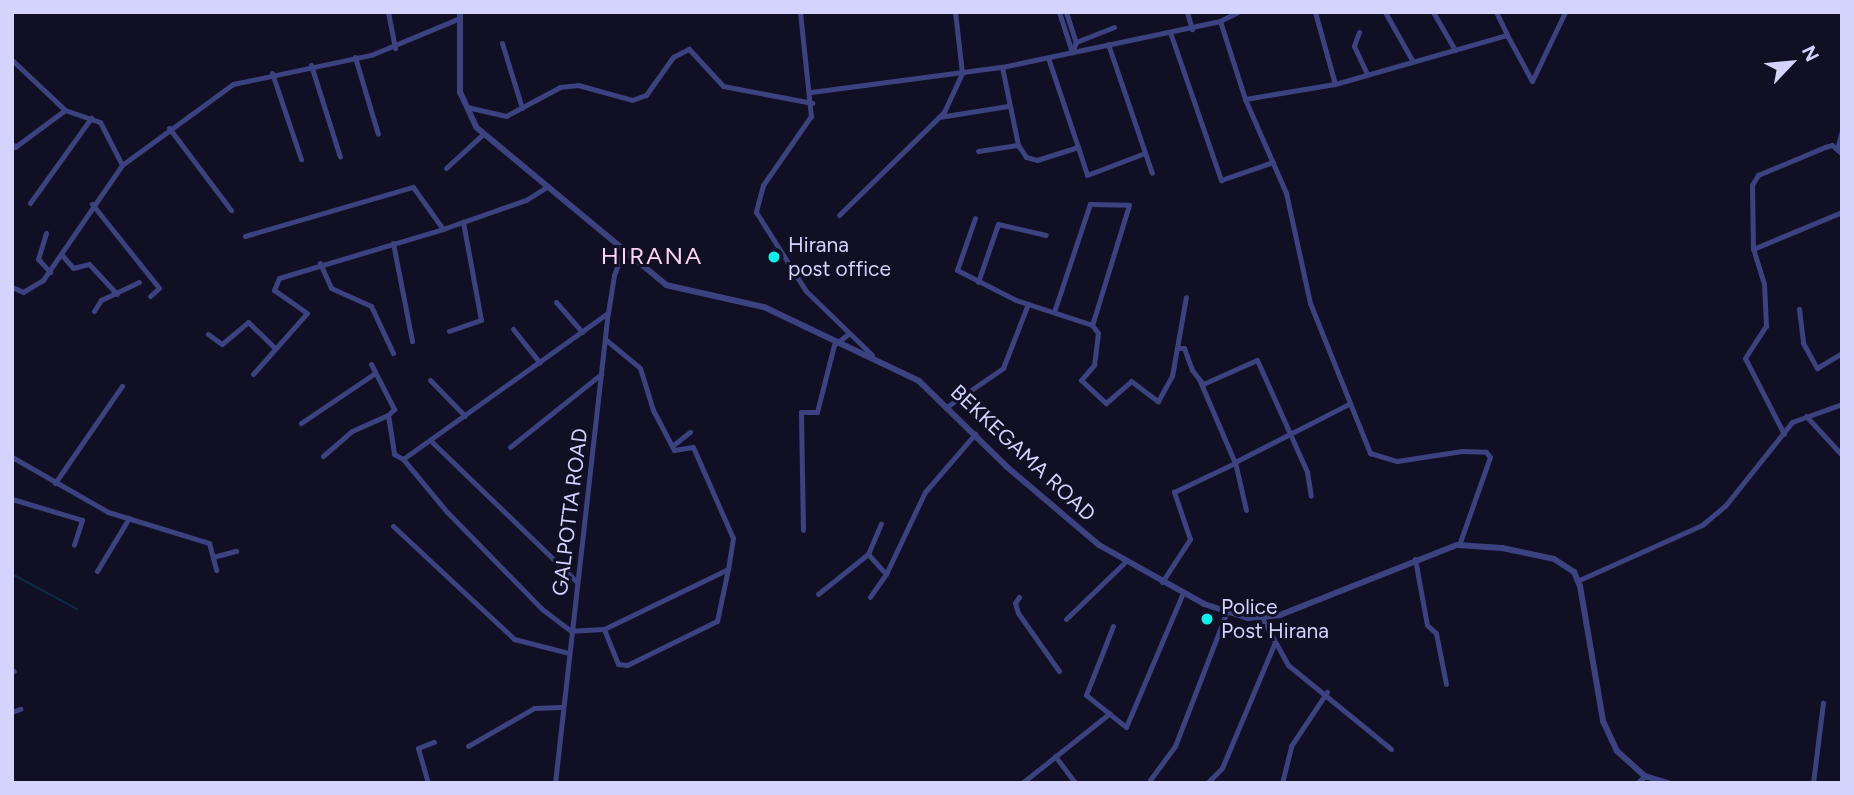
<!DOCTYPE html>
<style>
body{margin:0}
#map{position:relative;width:1854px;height:795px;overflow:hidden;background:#100f23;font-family:Figtree,sans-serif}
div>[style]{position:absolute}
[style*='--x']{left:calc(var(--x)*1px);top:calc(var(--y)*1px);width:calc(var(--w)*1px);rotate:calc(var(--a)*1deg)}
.stream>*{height:2px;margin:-1px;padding:0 1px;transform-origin:1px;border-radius:1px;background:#102b45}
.minor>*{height:5px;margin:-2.5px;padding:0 2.5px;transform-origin:2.5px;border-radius:2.5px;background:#3c427f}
.tertiary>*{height:6px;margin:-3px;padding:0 3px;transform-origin:3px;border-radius:3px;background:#3c427f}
.dots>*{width:19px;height:19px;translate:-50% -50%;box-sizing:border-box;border:4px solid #100f23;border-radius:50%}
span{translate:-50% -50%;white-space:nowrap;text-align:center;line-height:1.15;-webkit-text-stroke:6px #100f23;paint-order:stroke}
.poi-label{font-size:21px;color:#d3d3fd}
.left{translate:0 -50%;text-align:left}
.street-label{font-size:21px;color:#d3d3fd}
.quarter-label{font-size:24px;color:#fdd5f3;letter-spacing:2px}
.frame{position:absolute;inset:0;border:14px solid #d3d3fd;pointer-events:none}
.north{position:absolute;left:1756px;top:28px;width:70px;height:70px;-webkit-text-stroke:5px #100f23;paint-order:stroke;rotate:64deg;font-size:19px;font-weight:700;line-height:28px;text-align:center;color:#d3d3fd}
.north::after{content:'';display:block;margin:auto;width:24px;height:32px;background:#d3d3fd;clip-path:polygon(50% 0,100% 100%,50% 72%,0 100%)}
</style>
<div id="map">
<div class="stream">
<i style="--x:12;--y:574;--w:74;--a:28.3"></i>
</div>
<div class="minor">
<i style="--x:388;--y:12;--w:37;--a:79"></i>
<i style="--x:800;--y:12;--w:105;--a:84"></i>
<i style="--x:811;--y:116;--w:84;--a:124.8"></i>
<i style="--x:763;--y:185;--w:28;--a:105"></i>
<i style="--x:756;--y:212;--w:93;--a:57.7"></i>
<i style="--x:806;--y:291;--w:92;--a:44.1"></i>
<i style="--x:1059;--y:12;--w:42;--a:72"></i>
<i style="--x:1066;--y:12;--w:32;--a:72"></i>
<i style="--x:1076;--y:42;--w:11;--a:112"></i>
<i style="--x:1187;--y:12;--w:18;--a:74"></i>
<i style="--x:1315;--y:12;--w:75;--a:74.5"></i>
<i style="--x:1385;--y:12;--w:55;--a:60.6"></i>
<i style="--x:1433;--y:12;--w:44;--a:59.9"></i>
<i style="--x:1496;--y:12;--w:25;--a:64"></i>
<i style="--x:1220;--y:21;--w:20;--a:-27"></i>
<i style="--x:1170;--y:32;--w:157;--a:71"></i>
<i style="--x:1221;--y:180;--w:55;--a:-19.1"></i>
<i style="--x:1359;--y:32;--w:15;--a:110"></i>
<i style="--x:1354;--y:46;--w:29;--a:65"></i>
<i style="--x:1076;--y:42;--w:41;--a:-21.5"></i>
<i style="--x:502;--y:43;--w:68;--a:72.9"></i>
<i style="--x:1108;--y:44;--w:136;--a:71.2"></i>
<i style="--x:355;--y:57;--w:80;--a:73.4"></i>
<i style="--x:12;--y:60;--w:73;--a:43.3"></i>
<i style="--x:65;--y:110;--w:37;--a:19"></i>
<i style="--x:100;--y:122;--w:48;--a:62.9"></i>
<i style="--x:311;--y:65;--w:96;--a:72.5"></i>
<i style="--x:1002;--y:67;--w:80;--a:78.4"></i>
<i style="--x:1018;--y:145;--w:14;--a:56"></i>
<i style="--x:1026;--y:157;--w:11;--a:15"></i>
<i style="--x:1037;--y:160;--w:43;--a:-17.6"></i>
<i style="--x:1078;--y:147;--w:94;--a:-108.6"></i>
<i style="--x:272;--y:73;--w:91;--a:71.4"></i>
<i style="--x:1532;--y:81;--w:76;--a:-64.4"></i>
<i style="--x:811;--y:92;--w:193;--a:-7.5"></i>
<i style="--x:1002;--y:67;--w:223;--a:-11.9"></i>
<i style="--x:1220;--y:21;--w:82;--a:72.2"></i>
<i style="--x:1245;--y:99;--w:91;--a:-9.5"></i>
<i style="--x:1335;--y:84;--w:179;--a:-15.9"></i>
<i style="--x:1507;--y:35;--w:52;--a:61.5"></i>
<i style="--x:1245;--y:99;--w:103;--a:66.4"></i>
<i style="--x:1286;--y:193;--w:113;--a:77.7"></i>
<i style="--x:1310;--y:303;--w:162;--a:68.2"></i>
<i style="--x:1370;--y:453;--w:28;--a:17"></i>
<i style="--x:1397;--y:461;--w:66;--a:-8.7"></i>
<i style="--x:1462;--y:451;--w:24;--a:2"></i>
<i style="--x:1486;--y:452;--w:6;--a:51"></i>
<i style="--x:1490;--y:457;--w:93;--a:109.4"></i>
<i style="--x:467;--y:107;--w:40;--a:13"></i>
<i style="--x:506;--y:116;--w:61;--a:-28.2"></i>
<i style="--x:560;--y:87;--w:18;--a:-6"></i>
<i style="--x:578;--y:85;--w:56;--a:15.5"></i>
<i style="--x:632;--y:100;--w:15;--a:-20"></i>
<i style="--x:646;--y:95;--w:47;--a:-54.6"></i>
<i style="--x:673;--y:57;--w:18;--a:-27"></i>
<i style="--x:689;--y:49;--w:50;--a:47.4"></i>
<i style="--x:723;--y:86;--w:91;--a:10.8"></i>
<i style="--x:939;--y:117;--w:70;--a:-9.1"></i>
<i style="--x:169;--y:128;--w:103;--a:52.9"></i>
<i style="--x:12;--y:144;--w:4;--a:45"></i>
<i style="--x:15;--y:147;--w:62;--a:-36.5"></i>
<i style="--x:1078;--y:147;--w:29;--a:72"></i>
<i style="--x:1087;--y:175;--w:62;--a:-20.8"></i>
<i style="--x:1837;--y:149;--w:20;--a:-75"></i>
<i style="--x:978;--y:151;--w:40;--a:-8.5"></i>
<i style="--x:446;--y:168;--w:49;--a:-42.5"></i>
<i style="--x:30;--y:203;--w:105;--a:-54.3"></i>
<i style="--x:92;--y:204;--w:107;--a:51.4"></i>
<i style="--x:159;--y:288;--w:12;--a:138"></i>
<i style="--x:839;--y:215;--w:147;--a:-44.4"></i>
<i style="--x:944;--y:112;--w:43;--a:-65.2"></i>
<i style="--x:962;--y:73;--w:61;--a:-96.5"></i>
<i style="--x:975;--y:218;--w:55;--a:109.1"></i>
<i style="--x:957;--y:270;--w:66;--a:27"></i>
<i style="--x:1016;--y:300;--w:80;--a:18.2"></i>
<i style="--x:1092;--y:325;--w:10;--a:53"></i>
<i style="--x:1098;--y:333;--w:32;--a:97"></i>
<i style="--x:1094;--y:365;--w:20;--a:131"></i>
<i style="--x:1081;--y:380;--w:34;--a:43"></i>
<i style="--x:1106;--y:403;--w:33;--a:-41"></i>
<i style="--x:1131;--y:381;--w:34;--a:37"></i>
<i style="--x:1158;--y:401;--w:29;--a:-61"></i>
<i style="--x:1172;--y:376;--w:80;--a:-80"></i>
<i style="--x:46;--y:233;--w:27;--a:107"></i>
<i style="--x:38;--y:259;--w:18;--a:47"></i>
<i style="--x:245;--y:236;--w:175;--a:-16.3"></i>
<i style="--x:413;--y:187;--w:52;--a:54.5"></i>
<i style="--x:393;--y:243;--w:100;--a:79"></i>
<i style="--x:1753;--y:249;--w:96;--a:-22.6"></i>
<i style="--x:61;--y:254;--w:18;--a:49"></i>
<i style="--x:73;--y:268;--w:16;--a:-14"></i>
<i style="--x:89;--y:264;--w:41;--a:47"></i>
<i style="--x:320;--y:263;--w:27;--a:66"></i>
<i style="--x:331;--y:288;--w:44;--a:24.2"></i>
<i style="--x:371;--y:306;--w:52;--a:64.9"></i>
<i style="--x:978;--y:282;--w:61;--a:-71"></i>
<i style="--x:998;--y:224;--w:49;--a:12.9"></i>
<i style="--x:12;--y:287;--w:12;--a:24"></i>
<i style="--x:23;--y:292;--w:23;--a:-31"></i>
<i style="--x:43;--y:280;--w:140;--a:-55.5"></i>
<i style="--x:122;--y:165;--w:137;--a:-36.1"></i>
<i style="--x:233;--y:84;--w:141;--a:-11.9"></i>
<i style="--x:371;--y:55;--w:96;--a:-22.6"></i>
<i style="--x:556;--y:302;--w:40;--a:49"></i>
<i style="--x:1799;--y:309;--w:34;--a:83"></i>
<i style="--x:1803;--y:343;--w:29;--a:61"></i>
<i style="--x:1817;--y:368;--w:29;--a:-31"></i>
<i style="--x:94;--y:311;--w:13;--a:-58"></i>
<i style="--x:101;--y:300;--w:42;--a:-25.3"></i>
<i style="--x:1054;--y:312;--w:114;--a:-71.6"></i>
<i style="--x:1090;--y:204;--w:39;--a:1"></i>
<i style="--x:1129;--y:205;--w:126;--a:107.1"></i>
<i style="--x:513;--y:329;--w:43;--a:51.5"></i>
<i style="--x:449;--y:331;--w:34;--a:-19"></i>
<i style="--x:481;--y:320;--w:100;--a:-100.4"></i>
<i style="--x:208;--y:334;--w:17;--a:36"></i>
<i style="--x:222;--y:344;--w:34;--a:-40"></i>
<i style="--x:248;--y:322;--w:37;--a:44"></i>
<i style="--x:605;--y:339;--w:45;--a:39.6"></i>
<i style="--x:640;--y:368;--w:44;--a:72.8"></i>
<i style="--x:653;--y:410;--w:45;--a:62.3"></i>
<i style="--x:674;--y:450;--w:19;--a:-9"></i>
<i style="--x:693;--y:447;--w:99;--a:66.3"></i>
<i style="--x:733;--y:538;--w:31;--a:99"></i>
<i style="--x:1178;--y:348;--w:6;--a:0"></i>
<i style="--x:1184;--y:348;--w:23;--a:70"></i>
<i style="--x:1192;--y:370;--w:18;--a:52"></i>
<i style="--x:1203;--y:384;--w:59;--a:-24"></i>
<i style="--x:1257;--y:360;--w:123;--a:65.9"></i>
<i style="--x:1307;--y:472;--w:24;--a:81"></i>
<i style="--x:371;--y:364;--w:51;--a:62.9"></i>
<i style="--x:394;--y:409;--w:8;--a:135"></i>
<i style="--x:388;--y:415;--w:39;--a:81"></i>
<i style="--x:394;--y:454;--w:10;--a:29"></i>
<i style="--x:253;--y:374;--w:81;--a:-48.5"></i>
<i style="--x:307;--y:313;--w:40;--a:-145.1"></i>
<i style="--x:274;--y:290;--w:13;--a:-67"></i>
<i style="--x:279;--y:278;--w:171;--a:-16.6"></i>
<i style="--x:443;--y:229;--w:88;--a:-19.3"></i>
<i style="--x:526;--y:200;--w:26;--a:-32"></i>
<i style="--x:430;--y:380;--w:50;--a:45.8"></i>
<i style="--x:948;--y:406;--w:67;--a:-34.6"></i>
<i style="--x:1003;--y:368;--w:69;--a:-68.7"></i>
<i style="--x:1806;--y:416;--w:53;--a:47.3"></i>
<i style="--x:301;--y:423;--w:89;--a:-34"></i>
<i style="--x:1784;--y:434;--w:85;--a:-117.2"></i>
<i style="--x:1745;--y:358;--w:38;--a:-57"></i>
<i style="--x:1766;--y:326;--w:42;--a:-92.7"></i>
<i style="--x:1764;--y:284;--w:37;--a:-107"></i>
<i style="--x:1753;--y:249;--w:64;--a:-90.9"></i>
<i style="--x:1752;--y:185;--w:12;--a:-59"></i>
<i style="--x:1758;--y:175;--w:73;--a:-22.7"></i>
<i style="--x:1825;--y:147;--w:7;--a:-16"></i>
<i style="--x:1832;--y:145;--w:13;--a:42"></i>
<i style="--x:430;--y:440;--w:204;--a:44"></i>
<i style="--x:672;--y:446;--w:23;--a:-38"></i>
<i style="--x:510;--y:447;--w:117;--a:-38.7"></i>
<i style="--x:323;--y:456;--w:38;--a:-41"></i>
<i style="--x:352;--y:431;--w:39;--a:-24"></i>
<i style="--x:12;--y:457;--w:111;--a:29.8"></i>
<i style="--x:108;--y:512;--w:106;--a:17.1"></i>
<i style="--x:209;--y:543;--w:28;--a:75"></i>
<i style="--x:55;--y:483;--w:118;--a:-55.4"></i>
<i style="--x:12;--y:499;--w:73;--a:16.7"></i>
<i style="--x:82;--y:520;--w:26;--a:108"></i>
<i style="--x:1246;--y:510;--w:49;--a:-102.9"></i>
<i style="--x:1235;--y:462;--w:128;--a:-27"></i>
<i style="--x:393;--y:526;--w:166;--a:43"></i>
<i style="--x:514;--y:639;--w:57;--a:14.3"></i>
<i style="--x:803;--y:530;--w:118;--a:-91"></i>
<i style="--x:801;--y:412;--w:16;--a:0"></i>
<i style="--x:817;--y:412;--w:69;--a:-75.8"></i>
<i style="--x:834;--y:345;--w:18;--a:-38"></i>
<i style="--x:868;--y:554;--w:27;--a:48"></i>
<i style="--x:886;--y:574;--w:28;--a:125"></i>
<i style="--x:213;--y:557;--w:24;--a:-15"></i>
<i style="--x:1415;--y:559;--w:67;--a:79.7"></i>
<i style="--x:1427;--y:625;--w:12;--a:42"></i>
<i style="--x:1436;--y:633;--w:52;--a:78.9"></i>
<i style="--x:97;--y:571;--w:62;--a:-58.9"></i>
<i style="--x:886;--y:574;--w:91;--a:-64.6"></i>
<i style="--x:925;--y:492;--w:77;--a:-49.2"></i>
<i style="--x:1577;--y:581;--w:137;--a:-24.1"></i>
<i style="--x:1702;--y:525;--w:30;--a:-40"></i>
<i style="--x:1725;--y:506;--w:107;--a:-51.4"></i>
<i style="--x:1792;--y:422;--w:53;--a:-19.8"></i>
<i style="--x:1162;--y:582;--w:51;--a:-56.9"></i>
<i style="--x:1190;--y:539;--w:50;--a:-108.8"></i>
<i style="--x:1174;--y:492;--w:68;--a:-25.4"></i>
<i style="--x:1235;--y:463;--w:91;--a:-113.2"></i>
<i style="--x:818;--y:594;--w:64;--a:-38.7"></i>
<i style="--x:868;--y:554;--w:33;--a:-67"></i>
<i style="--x:1019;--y:597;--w:7;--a:124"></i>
<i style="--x:1015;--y:603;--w:10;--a:73"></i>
<i style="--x:1018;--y:613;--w:71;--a:54.7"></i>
<i style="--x:1261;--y:616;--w:56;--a:61.1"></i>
<i style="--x:1288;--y:665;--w:133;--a:39.2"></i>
<i style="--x:1066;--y:619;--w:81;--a:-44"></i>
<i style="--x:1113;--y:626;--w:74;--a:111.4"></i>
<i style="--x:1086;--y:695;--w:51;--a:38.7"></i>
<i style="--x:1126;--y:727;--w:146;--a:-67"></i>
<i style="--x:604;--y:629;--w:138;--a:-25.8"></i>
<i style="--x:728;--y:569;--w:53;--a:101.9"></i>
<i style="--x:717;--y:621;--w:100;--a:153.9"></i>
<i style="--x:627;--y:665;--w:9;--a:-174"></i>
<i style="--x:618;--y:664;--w:38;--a:-112"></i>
<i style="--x:604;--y:629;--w:33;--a:177"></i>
<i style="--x:571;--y:631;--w:36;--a:-143"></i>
<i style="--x:542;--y:609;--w:136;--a:-134.4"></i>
<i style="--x:447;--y:512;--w:69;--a:-129.7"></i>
<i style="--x:403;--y:459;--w:252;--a:-35.5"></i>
<i style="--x:12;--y:672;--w:2;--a:-27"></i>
<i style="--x:12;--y:712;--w:9;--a:-21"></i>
<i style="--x:468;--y:746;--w:76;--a:-29.9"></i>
<i style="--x:534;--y:708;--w:27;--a:-2"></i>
<i style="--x:1055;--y:756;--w:34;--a:53"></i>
<i style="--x:428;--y:783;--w:36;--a:-106"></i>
<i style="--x:418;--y:748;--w:17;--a:-21"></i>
<i style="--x:555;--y:783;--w:473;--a:-83.6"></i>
<i style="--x:608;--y:313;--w:38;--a:-81"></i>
<i style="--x:614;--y:275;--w:30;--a:-69"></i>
<i style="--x:1022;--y:783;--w:112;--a:-38.5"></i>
<i style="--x:1153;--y:783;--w:4;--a:-135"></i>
<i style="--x:1150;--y:780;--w:42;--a:-53.7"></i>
<i style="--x:1175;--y:746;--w:145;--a:-68.9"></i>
<i style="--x:1207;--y:783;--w:21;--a:-45"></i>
<i style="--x:1222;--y:768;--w:137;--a:-67.2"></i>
<i style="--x:1282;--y:783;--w:38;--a:-76"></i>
<i style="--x:1291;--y:746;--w:65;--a:-56.3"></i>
<i style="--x:1637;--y:783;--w:11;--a:-41"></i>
<i style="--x:1813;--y:783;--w:81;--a:-82.9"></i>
</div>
<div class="tertiary">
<i style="--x:460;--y:12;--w:80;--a:90"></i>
<i style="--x:460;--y:92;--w:38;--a:65"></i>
<i style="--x:476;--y:127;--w:247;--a:39.7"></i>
<i style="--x:666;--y:285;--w:100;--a:12.7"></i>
<i style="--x:764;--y:307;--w:172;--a:25.5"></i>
<i style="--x:919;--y:381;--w:123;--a:44.3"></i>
<i style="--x:1007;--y:467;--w:121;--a:40.3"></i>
<i style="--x:1099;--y:545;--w:120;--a:29.3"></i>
<i style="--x:1204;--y:604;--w:46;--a:17.7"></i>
<i style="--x:1248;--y:618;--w:32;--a:-5"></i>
<i style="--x:1280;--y:615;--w:190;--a:-21.6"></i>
<i style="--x:1457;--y:545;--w:45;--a:3.8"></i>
<i style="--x:1502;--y:548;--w:53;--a:11.9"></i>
<i style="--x:1554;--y:559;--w:24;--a:33"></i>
<i style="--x:1574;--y:572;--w:15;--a:67"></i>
<i style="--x:1580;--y:586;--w:137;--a:80.3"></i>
<i style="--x:1603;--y:721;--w:33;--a:65"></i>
<i style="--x:1617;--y:751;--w:38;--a:42"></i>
<i style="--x:1645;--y:776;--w:24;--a:17"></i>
</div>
<div class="dots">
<i style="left:774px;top:257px;background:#0cf0ea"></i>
<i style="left:1207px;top:619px;background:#0cf0ea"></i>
</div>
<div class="poi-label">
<span class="left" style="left:788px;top:257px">Hirana<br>post office</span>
<span class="left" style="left:1221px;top:619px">Police<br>Post Hirana</span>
</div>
<div class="street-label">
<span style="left:1023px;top:453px;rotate:43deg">BEKKEGAMA ROAD</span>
<span style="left:570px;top:512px;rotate:-83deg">GALPOTTA ROAD</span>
</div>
<div class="quarter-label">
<span style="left:652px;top:256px">HIRANA</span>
</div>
<div class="frame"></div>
<div class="north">N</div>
</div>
